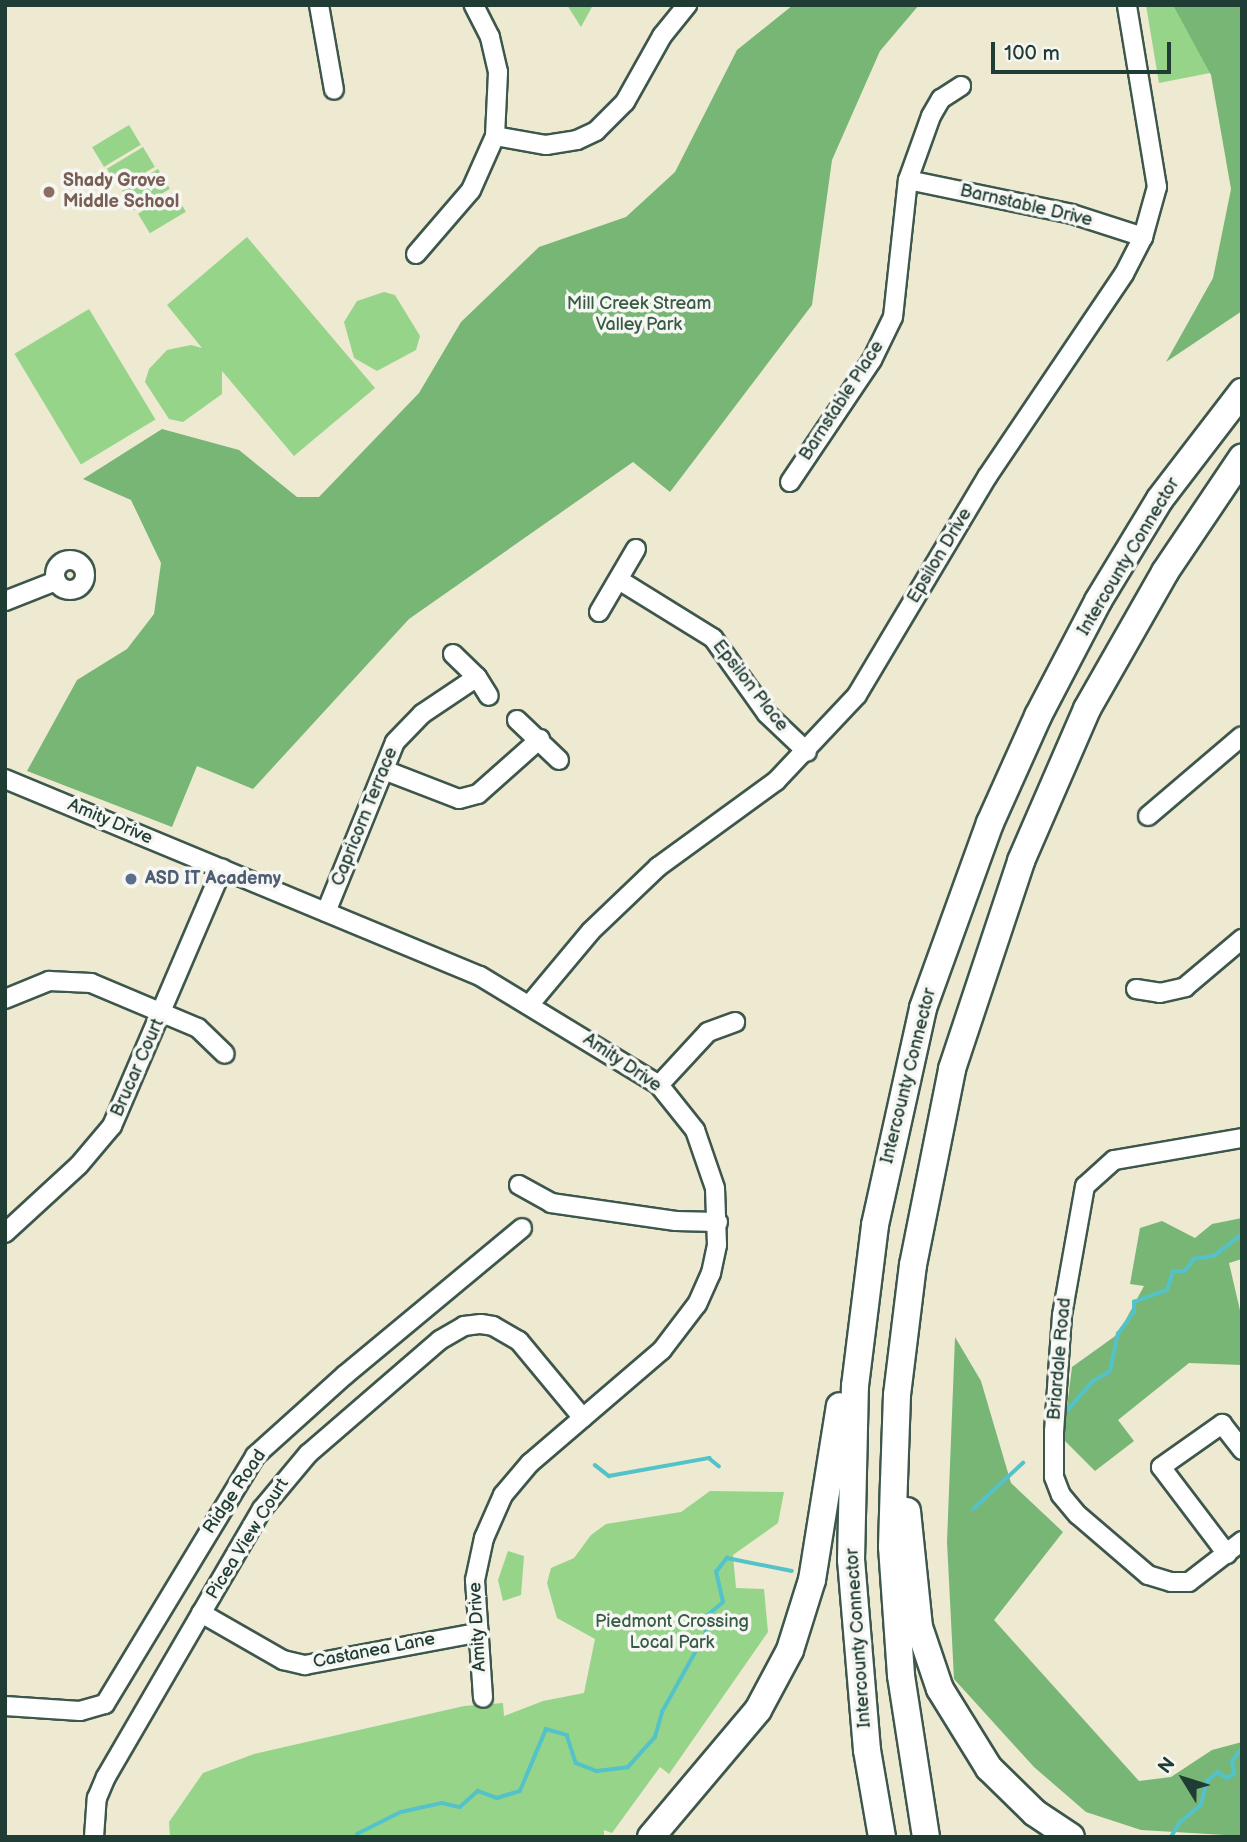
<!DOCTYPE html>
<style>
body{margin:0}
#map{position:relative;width:1247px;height:1842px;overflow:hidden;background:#eee9d1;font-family:"Balsamiq Sans",sans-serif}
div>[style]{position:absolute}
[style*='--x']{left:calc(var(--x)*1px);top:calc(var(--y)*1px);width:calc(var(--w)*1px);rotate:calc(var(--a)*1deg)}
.green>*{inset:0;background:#96d48a;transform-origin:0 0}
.forest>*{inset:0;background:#78b676}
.stream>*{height:3.5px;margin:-1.75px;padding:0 1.75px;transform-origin:1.75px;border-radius:1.75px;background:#54c2c9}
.roads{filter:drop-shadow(2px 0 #3e574c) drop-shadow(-2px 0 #3e574c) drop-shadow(0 2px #3e574c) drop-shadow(0 -2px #3e574c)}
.minor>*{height:18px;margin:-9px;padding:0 9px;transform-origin:9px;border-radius:9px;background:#fff}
.minor>.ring{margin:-9px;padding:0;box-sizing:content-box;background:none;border:18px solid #fff;border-radius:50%}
.highway>*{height:26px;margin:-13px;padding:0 13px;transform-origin:13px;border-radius:13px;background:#fff}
.dots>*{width:19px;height:19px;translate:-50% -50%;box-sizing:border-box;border:4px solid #f6f6f2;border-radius:50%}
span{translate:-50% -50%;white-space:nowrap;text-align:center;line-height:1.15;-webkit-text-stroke:7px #f6f6f2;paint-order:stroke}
.education-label{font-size:18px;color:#785e54;font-weight:700}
.left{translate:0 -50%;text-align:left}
.street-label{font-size:18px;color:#1f3d34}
.park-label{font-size:18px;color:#375b45}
.service-label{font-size:18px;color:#4e5e75;font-weight:700}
.frame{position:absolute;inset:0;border:7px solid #1f3d34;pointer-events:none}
.north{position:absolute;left:1149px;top:1744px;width:70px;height:70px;-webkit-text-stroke:5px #f6f6f2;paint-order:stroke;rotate:308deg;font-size:19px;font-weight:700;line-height:28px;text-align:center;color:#1f3d34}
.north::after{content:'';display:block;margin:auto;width:24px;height:32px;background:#1f3d34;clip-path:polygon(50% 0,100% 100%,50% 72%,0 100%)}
.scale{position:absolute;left:991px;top:42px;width:180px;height:32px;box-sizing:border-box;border:4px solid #1f3d34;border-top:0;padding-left:9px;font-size:21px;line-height:24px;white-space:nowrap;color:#1f3d34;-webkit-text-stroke:5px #f6f6f2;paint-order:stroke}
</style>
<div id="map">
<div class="green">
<i style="clip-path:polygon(567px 5px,593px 5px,581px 27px)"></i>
<i style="clip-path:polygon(1146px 5px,1242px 5px,1220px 71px,1159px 83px)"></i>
<i style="left:129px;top:125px;width:23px;height:43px;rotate:59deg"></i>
<i style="left:143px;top:147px;width:23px;height:42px;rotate:59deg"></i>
<i style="left:158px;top:169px;width:23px;height:42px;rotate:59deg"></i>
<i style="left:174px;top:192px;width:23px;height:42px;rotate:59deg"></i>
<i style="clip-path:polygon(247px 237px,375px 388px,294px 456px,222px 371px,222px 394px,183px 422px,169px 419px,145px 382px,149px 369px,167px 350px,191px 345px,202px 348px,167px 305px)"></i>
<i style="clip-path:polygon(384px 292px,395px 295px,420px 336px,416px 350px,377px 371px,354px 358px,344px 322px,357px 301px)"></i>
<i style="left:89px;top:309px;width:129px;height:87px;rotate:59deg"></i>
<i style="clip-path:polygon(710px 1491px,784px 1492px,778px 1523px,733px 1555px,736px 1588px,764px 1589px,768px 1632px,669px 1774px,660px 1767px,612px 1833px,604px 1830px,604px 1837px,170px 1837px,169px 1822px,203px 1773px,254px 1754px,464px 1706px,503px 1703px,504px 1716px,543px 1701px,584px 1693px,595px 1639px,557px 1618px,547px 1583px,551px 1568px,574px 1558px,591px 1535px,606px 1524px,681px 1512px)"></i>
<i style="clip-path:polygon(508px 1551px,524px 1556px,521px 1595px,503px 1601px,498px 1580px)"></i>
</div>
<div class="forest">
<i style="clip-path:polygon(793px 5px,919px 5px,880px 51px,832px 160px,812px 305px,670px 492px,633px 462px,409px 619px,253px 789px,197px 766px,172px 827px,27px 771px,77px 680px,127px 649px,154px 614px,161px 563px,131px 500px,83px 479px,162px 429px,239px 450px,297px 497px,319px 497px,419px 393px,461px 322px,539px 247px,626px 217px,675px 172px,737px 50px)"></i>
<i style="clip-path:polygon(1173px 5px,1242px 5px,1242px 311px,1166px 362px,1213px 278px,1231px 189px,1211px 75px)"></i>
<i style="clip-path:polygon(1242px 1218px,1242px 1259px,1229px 1263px,1242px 1319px,1242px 1365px,1189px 1363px,1118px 1420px,1134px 1441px,1095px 1471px,1063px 1439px,1072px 1367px,1118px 1334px,1144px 1286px,1130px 1284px,1140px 1228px,1162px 1221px,1195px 1238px,1212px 1224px)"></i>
<i style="clip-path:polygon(955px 1337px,981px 1381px,1011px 1483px,1063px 1532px,994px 1620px,1139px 1781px,1171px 1777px,1212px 1750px,1242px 1742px,1242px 1836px,1141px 1830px,1086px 1812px,1034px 1767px,954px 1679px,947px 1542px)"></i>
</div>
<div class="stream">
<i style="--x:1066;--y:1412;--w:40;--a:-49"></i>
<i style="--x:1092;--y:1382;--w:21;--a:-31"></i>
<i style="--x:1110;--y:1371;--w:38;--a:-78"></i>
<i style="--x:1118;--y:1334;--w:27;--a:-54"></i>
<i style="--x:1134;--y:1312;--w:10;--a:-90"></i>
<i style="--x:1134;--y:1302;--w:35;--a:-20"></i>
<i style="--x:1167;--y:1290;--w:20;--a:-72"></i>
<i style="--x:1173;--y:1271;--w:12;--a:0"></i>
<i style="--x:1185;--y:1271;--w:15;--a:-53"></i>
<i style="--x:1194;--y:1259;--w:20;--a:-9"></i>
<i style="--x:1214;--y:1256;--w:36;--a:-38"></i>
<i style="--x:595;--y:1465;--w:18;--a:38"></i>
<i style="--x:609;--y:1476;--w:102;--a:-10.2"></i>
<i style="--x:709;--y:1458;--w:13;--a:39"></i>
<i style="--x:973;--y:1509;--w:68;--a:-42.6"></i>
<i style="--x:357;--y:1834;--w:49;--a:-26.6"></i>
<i style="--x:401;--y:1812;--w:42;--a:-12.4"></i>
<i style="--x:442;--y:1803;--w:18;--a:13"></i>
<i style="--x:460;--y:1807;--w:24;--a:-42"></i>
<i style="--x:478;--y:1791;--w:20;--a:20"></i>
<i style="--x:497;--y:1798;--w:24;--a:-17"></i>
<i style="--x:520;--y:1791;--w:67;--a:-67.2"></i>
<i style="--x:546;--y:1729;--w:22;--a:16"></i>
<i style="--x:567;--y:1735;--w:29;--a:72"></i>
<i style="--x:576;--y:1763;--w:22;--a:21"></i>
<i style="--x:597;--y:1771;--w:31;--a:-7"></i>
<i style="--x:628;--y:1767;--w:40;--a:-48"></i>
<i style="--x:655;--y:1737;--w:26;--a:-74"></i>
<i style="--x:662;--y:1712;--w:90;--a:-60.9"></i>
<i style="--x:706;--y:1633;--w:14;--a:-102"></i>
<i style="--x:703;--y:1619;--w:26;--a:-40"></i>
<i style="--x:723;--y:1602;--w:31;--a:-103"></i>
<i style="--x:716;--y:1572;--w:18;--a:-52"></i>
<i style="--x:727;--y:1558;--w:66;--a:11.3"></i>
<i style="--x:1171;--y:1837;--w:17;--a:-59"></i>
<i style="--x:1180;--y:1822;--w:27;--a:-39"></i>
<i style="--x:1201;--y:1805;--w:25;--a:-76"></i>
<i style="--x:1207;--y:1781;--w:14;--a:-39"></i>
<i style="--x:1218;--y:1772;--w:11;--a:34"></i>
<i style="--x:1227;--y:1778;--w:8;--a:-30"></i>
<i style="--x:1234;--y:1774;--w:13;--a:-99"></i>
<i style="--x:1232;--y:1761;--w:16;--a:-52"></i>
</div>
<div class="roads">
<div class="minor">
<i style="--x:319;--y:5;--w:86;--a:80"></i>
<i style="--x:495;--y:136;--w:52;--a:10"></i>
<i style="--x:546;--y:145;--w:31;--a:-9"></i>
<i style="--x:577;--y:140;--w:21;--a:-25"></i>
<i style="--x:596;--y:131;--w:41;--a:-45"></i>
<i style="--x:625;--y:102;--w:76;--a:-60.7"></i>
<i style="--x:662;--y:36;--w:40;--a:-51"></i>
<i style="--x:908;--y:180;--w:167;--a:11.7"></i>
<i style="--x:1072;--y:214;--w:75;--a:17.9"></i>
<i style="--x:416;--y:254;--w:84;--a:-49.3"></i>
<i style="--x:471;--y:190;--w:59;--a:-66"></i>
<i style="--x:495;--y:136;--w:64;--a:-87.3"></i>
<i style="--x:498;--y:72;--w:36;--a:-103"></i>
<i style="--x:490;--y:37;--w:36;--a:-117"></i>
<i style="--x:790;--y:482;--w:147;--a:-56.1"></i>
<i style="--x:872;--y:360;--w:48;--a:-64"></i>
<i style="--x:893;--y:317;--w:138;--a:-83.8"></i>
<i style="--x:908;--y:180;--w:68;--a:-70.2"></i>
<i style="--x:931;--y:116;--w:20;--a:-60"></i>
<i style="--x:941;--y:99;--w:24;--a:-33"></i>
<i class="ring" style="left:55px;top:560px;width:12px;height:12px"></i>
<i style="--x:619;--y:580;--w:110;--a:31.7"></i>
<i style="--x:713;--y:638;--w:93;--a:54.6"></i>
<i style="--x:767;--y:714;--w:55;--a:43.5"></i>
<i style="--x:5;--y:601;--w:55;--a:-21.4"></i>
<i style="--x:599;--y:612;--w:73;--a:-59.6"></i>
<i style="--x:453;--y:654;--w:33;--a:44"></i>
<i style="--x:477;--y:677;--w:22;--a:58"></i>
<i style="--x:517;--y:720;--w:58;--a:43.6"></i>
<i style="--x:384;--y:770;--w:80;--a:21.1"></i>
<i style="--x:459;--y:799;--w:20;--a:-15"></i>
<i style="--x:478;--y:794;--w:83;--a:-41.6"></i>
<i style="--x:5;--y:779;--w:514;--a:22.53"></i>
<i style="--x:480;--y:976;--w:210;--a:31.3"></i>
<i style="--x:659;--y:1085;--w:58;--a:51.3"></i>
<i style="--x:695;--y:1130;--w:61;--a:71"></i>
<i style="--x:715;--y:1188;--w:57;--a:88"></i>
<i style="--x:717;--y:1245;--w:29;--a:102"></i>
<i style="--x:711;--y:1273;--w:34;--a:114"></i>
<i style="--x:697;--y:1304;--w:58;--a:127.3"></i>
<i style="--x:662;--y:1350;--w:174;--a:139.4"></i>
<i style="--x:530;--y:1463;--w:42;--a:130.2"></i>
<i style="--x:503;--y:1495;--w:47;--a:113.8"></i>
<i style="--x:484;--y:1538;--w:43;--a:102.1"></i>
<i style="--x:475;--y:1580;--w:118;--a:86.1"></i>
<i style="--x:1148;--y:816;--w:123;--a:-40.4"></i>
<i style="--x:326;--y:912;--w:183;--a:-67.9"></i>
<i style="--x:395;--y:742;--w:39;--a:-46"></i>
<i style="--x:422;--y:714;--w:66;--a:-33.9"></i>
<i style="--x:1136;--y:989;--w:24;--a:9"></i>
<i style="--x:1160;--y:993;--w:26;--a:-13"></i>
<i style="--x:1185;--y:987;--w:75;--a:-40.1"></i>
<i style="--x:5;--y:999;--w:48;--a:-22.2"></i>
<i style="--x:49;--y:981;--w:42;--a:2.7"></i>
<i style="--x:91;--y:983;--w:116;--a:22.8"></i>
<i style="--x:198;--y:1028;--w:37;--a:44"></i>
<i style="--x:530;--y:1004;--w:95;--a:-50.1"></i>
<i style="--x:591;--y:931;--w:93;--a:-43.7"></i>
<i style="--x:658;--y:867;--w:146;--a:-36.1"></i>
<i style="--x:776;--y:781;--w:118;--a:-46.7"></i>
<i style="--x:857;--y:695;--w:254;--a:-59.2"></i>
<i style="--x:987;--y:477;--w:245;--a:-56"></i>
<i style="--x:1124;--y:274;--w:42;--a:-62.8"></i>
<i style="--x:1143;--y:237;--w:52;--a:-74.4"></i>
<i style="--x:1157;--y:187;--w:184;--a:-99.4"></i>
<i style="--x:659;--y:1085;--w:72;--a:-47.2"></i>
<i style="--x:708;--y:1032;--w:29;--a:-20"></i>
<i style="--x:1242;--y:1138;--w:130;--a:170.2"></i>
<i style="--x:1114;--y:1160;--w:39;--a:138"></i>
<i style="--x:1085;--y:1186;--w:131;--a:100.1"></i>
<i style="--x:1062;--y:1315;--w:116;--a:93.9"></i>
<i style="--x:1054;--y:1431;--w:46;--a:90"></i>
<i style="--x:1054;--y:1477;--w:19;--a:69"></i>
<i style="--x:1061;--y:1495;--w:26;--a:50"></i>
<i style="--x:1078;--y:1515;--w:92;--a:40.6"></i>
<i style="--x:1148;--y:1575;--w:24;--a:17"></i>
<i style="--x:1171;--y:1582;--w:18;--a:0"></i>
<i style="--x:1189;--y:1582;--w:67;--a:-37.7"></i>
<i style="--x:519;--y:1185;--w:37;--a:29"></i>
<i style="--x:551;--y:1203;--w:126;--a:8.2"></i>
<i style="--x:676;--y:1221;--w:42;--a:1.4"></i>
<i style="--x:5;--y:1233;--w:100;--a:-42.6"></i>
<i style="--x:79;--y:1165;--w:51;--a:-49.8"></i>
<i style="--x:112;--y:1126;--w:280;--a:-66.8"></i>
<i style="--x:1227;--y:1554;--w:109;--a:-127.2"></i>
<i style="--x:1161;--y:1467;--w:75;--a:-35.2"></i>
<i style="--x:1222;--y:1424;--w:33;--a:52"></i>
<i style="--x:201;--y:1613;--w:95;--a:29.8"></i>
<i style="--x:283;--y:1660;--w:23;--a:13"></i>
<i style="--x:305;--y:1665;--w:174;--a:-10.6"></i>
<i style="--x:5;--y:1706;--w:75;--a:3.8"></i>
<i style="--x:80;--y:1711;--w:26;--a:-16"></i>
<i style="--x:105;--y:1704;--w:290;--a:-58.8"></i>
<i style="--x:255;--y:1456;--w:121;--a:-42"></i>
<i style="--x:345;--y:1375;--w:230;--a:-39.7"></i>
<i style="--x:94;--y:1837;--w:39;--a:-86"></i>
<i style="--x:97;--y:1798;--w:23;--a:-67"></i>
<i style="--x:106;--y:1777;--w:310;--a:-59.8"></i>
<i style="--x:262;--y:1509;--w:72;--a:-50.1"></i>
<i style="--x:308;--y:1454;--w:174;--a:-40.8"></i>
<i style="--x:440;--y:1340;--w:28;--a:-30"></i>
<i style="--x:464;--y:1326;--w:17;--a:-7"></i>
<i style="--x:481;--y:1324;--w:12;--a:9"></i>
<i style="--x:493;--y:1326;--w:30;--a:30"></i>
<i style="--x:519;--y:1341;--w:100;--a:50.3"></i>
</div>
<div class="highway">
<i style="--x:907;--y:1511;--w:117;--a:84.1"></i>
<i style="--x:919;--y:1627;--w:65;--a:71.3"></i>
<i style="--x:940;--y:1689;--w:93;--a:58.2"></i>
<i style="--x:989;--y:1768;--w:64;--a:44.4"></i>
<i style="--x:1035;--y:1813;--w:43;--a:33.7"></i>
<i style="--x:651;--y:1837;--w:166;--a:-49.9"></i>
<i style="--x:758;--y:1710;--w:68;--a:-61.9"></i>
<i style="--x:790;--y:1650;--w:73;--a:-72.6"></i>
<i style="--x:812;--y:1580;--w:176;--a:-80.9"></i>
<i style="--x:882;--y:1837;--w:88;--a:-99.8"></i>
<i style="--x:867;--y:1750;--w:191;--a:-94.8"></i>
<i style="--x:851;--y:1560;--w:174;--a:-88.7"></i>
<i style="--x:855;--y:1386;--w:162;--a:-82.9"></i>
<i style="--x:875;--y:1225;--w:222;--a:-77.5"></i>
<i style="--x:923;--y:1008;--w:197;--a:-70.1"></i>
<i style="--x:990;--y:823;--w:117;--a:-65.8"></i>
<i style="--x:1038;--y:716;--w:130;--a:-62.4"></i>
<i style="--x:1098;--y:601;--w:119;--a:-58.7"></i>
<i style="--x:1160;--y:499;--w:135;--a:-52.5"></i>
<i style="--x:926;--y:1837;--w:164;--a:-98.8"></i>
<i style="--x:901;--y:1675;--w:128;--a:-94"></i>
<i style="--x:892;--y:1547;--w:66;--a:-88.3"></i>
<i style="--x:894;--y:1481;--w:86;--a:-88"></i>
<i style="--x:897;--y:1395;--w:131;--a:-83"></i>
<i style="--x:913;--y:1265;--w:200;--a:-78.7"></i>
<i style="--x:952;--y:1069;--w:219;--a:-71.6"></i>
<i style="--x:1021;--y:861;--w:166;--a:-66.5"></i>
<i style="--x:1087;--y:709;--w:158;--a:-60.3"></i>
<i style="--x:1165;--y:572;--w:138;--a:-56"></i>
</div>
</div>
<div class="dots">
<i style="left:49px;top:192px;background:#8d6e63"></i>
<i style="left:131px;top:879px;background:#5c6f8a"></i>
</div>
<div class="education-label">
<span class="left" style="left:63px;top:192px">Shady Grove<br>Middle School</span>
</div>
<div class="street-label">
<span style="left:1026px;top:206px;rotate:13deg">Barnstable Drive</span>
<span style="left:842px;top:401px;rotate:-57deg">Barnstable Place</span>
<span style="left:940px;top:556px;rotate:-59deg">Epsilon Drive</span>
<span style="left:1129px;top:557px;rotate:-59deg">Intercounty Connector</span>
<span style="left:750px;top:686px;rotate:52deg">Epsilon Place</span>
<span style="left:365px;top:817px;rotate:-68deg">Capricorn Terrace</span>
<span style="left:110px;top:822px;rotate:23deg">Amity Drive</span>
<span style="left:622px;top:1063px;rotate:34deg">Amity Drive</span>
<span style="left:138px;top:1068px;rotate:-66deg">Brucar Court</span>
<span style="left:909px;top:1076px;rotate:-76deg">Intercounty Connector</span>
<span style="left:1060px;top:1359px;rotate:-85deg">Briardale Road</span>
<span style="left:235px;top:1492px;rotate:-56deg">Ridge Road</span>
<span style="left:248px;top:1539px;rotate:-58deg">Picea View Court</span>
<span style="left:478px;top:1627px;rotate:-93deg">Amity Drive</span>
<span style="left:859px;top:1638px;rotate:-94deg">Intercounty Connector</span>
<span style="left:374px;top:1651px;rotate:-11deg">Castanea Lane</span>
</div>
<div class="park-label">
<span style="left:639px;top:315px">Mill Creek Stream<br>Valley Park</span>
<span style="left:672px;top:1633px">Piedmont Crossing<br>Local Park</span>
</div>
<div class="service-label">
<span class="left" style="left:145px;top:879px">ASD IT Academy</span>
</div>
<div class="frame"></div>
<div class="north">N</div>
<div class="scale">100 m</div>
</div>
